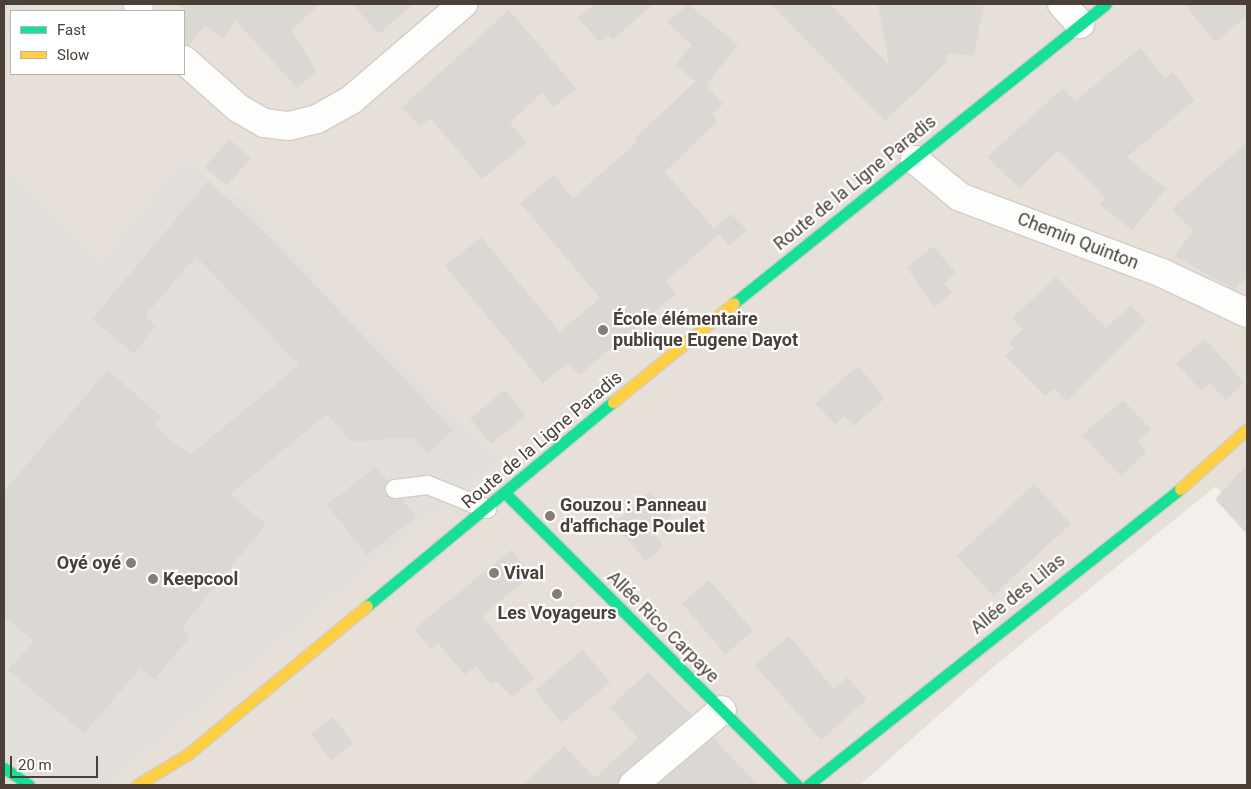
<!DOCTYPE html>
<meta charset="utf-8">
<style>
body{margin:0}
#map{position:relative;width:1251px;height:789px;overflow:hidden;background:#f2efec;font-family:Roboto,sans-serif}
div>[style]{position:absolute}
[style*='--x']{left:calc(var(--x)*1px);top:calc(var(--y)*1px);width:calc(var(--w)*1px);rotate:calc(var(--a)*1deg)}
.residential>*{inset:0;background:#e7e0d9}
.industrial>*{inset:0;background:#e2deda}
.building>*{inset:0;background:#dbd7d3;transform-origin:0 0}
.roads{filter:drop-shadow(1px 0 #d1cdc9) drop-shadow(-1px 0 #d1cdc9) drop-shadow(0 1px #d1cdc9) drop-shadow(0 -1px #d1cdc9)}
.lane>*{height:18px;margin:-9px;padding:0 9px;transform-origin:9px;border-radius:9px;background:#fdfdfc}
.street>*{height:28px;margin:-14px;padding:0 14px;transform-origin:14px;border-radius:14px;background:#fdfdfc}
.fast>*{height:11px;margin:-5.5px;padding:0 5.5px;transform-origin:5.5px;border-radius:5.5px;background:#16e098}
.slow>*{height:11px;margin:-5.5px;padding:0 5.5px;transform-origin:5.5px;border-radius:5.5px;background:#ffcf43}
.dots>*{width:14px;height:14px;translate:-50% -50%;box-sizing:border-box;border:2px solid #fff;border-radius:50%}
span{translate:-50% -50%;white-space:nowrap;text-align:center;line-height:1.15;-webkit-text-stroke:4.5px #fff;paint-order:stroke}
.street-label{font-size:18px;color:#4a4037}
.poi-label{font-size:18px;color:#4a4037;font-weight:700}
.left{translate:0 -50%;text-align:left}
.right{translate:-100% -50%;text-align:right}
.frame{position:absolute;inset:0;border:5px solid #4a4037;pointer-events:none}
.legend{position:absolute;left:10px;top:10px;width:175px;height:65px;box-sizing:border-box;background:#fff;border:1px solid #b7b3af;margin:0;padding:6px 9px;list-style:none;font-size:15px;color:#4a4037}
.legend li{display:flex;align-items:center;gap:10px;height:25px}
.legend b{width:25px;border:1px solid #b7b3af}
.scale{position:absolute;left:10px;top:756px;width:88px;height:22px;box-sizing:border-box;border:2px solid #4a4037;border-top:0;padding-left:6px;font-size:15px;line-height:18px;white-space:nowrap;color:#4a4037;-webkit-text-stroke:4px #fff;paint-order:stroke}
</style>
<div id="map">
<div class="residential">
<i style="clip-path:polygon(33px 4px,1247px 4px,1247px 522px,1216px 486px,992px 668px,860px 785px,108px 785px,498px 461px,239px 194px,230px 197px,186px 159px,98px 262px,4px 162px,4px 40px,11px 31px,11px 74px,184px 74px,184px 11px,27px 11px)"></i>
</div>
<div class="industrial">
<i style="clip-path:polygon(4px 4px,33px 4px,27px 11px,11px 11px,11px 31px,4px 40px)"></i>
<i style="clip-path:polygon(185px 158px,230px 197px,239px 194px,498px 461px,108px 785px,4px 785px,4px 162px,98px 262px)"></i>
</div>
<div class="building">
<i style="clip-path:polygon(177px 4px,320px 4px,291px 30px,317px 71px,297px 88px,236px 21px,223px 39px,205px 25px,189px 46px,184px 45px,184px 9px)"></i>
<i style="clip-path:polygon(352px 4px,413px 4px,379px 34px)"></i>
<i style="clip-path:polygon(594px 4px,653px 4px,613px 40px,608px 35px,600px 42px,578px 18px)"></i>
<i style="clip-path:polygon(688px 4px,738px 45px,706px 85px,723px 104px,712px 114px,718px 121px,665px 172px,714px 229px,731px 214px,747px 230px,729px 246px,719px 234px,666px 281px,676px 294px,579px 375px,568px 363px,543px 383px,445px 266px,481px 237px,560px 332px,600px 298px,520px 203px,554px 175px,573px 198px,638px 141px,635px 138px,696px 81px,675px 65px,692px 45px,667px 22px)"></i>
<i style="clip-path:polygon(771px 4px,830px 4px,889px 65px,878px 4px,984px 4px,974px 56px,947px 53px,946px 63px,885px 121px)"></i>
<i style="clip-path:polygon(1184px 4px,1247px 4px,1247px 16px,1215px 42px)"></i>
<i style="clip-path:polygon(509px 10px,576px 88px,554px 107px,542px 92px,510px 123px,527px 143px,482px 179px,430px 118px,420px 127px,402px 107px)"></i>
<i style="clip-path:polygon(1140px 48px,1165px 78px,1173px 72px,1195px 100px,1127px 157px,1166px 189px,1132px 230px,1100px 205px,1106px 199px,1058px 150px,1020px 189px,987px 157px,1063px 88px,1075px 101px)"></i>
<i style="left:229px;top:139px;width:29px;height:37px;rotate:41deg"></i>
<i style="clip-path:polygon(1247px 142px,1247px 276px,1235px 290px,1174px 256px,1193px 231px,1172px 209px)"></i>
<i style="clip-path:polygon(208px 181px,264px 232px,453px 430px,427px 453px,413px 437px,352px 442px,327px 414px,230px 494px,266px 524px,182px 627px,190px 637px,155px 679px,140px 669px,84px 733px,8px 670px,34px 641px,4px 617px,4px 491px,108px 370px,162px 418px,154px 426px,190px 455px,299px 365px,196px 256px,145px 316px,156px 326px,134px 354px,92px 319px)"></i>
<i style="clip-path:polygon(933px 246px,956px 273px,944px 283px,952px 293px,934px 307px,907px 268px)"></i>
<i style="clip-path:polygon(1056px 277px,1106px 328px,1131px 305px,1146px 321px,1067px 402px,1054px 388px,1045px 396px,1005px 356px,1014px 348px,1009px 342px,1023px 329px,1012px 318px)"></i>
<i style="clip-path:polygon(1205px 339px,1244px 382px,1226px 400px,1210px 383px,1201px 391px,1176px 363px)"></i>
<i style="clip-path:polygon(858px 366px,885px 398px,854px 426px,844px 416px,835px 425px,815px 403px)"></i>
<i style="left:505px;top:390px;width:33px;height:45px;rotate:51deg"></i>
<i style="clip-path:polygon(1123px 400px,1151px 429px,1138px 442px,1147px 451px,1121px 476px,1082px 435px)"></i>
<i style="clip-path:polygon(1247px 465px,1247px 534px,1215px 499px)"></i>
<i style="clip-path:polygon(375px 467px,388px 481px,387px 496px,402px 499px,416px 517px,367px 555px,327px 505px)"></i>
<i style="left:1034px;top:484px;width:54px;height:106px;rotate:47deg"></i>
<i style="clip-path:polygon(650px 492px,672px 516px,653px 533px,664px 546px,646px 561px,614px 524px)"></i>
<i style="clip-path:polygon(511px 550px,532px 575px,482px 616px,534px 678px,512px 697px,496px 681px,491px 684px,476px 666px,465px 675px,438px 643px,431px 649px,414px 629px)"></i>
<i style="left:709px;top:580px;width:67px;height:36px;rotate:49deg"></i>
<i style="clip-path:polygon(789px 636px,834px 689px,847px 677px,867px 699px,821px 740px,755px 665px)"></i>
<i style="left:583px;top:650px;width:42px;height:63px;rotate:50deg"></i>
<i style="clip-path:polygon(648px 672px,692px 715px,623px 773px,618px 785px,523px 785px,564px 746px,595px 778px,638px 738px,610px 707px)"></i>
<i style="left:333px;top:717px;width:33px;height:28px;rotate:52deg"></i>
<i style="clip-path:polygon(713px 738px,758px 785px,657px 785px)"></i>
</div>
<div class="roads">
<div class="lane">
<i style="--x:395;--y:489;--w:33;--a:-7"></i>
<i style="--x:428;--y:485;--w:64;--a:22.1"></i>
</div>
<div class="street">
<i style="--x:138;--y:4;--w:7;--a:82"></i>
<i style="--x:1062;--y:4;--w:27;--a:48"></i>
<i style="--x:184;--y:60;--w:72;--a:41.6"></i>
<i style="--x:238;--y:108;--w:30;--a:30"></i>
<i style="--x:264;--y:123;--w:25;--a:7"></i>
<i style="--x:289;--y:126;--w:29;--a:-14"></i>
<i style="--x:317;--y:119;--w:39;--a:-29"></i>
<i style="--x:351;--y:100;--w:148;--a:-40.6"></i>
<i style="--x:915;--y:160;--w:58;--a:39.4"></i>
<i style="--x:960;--y:197;--w:216;--a:20.6"></i>
<i style="--x:1162;--y:273;--w:94;--a:25.2"></i>
<i style="--x:633;--y:785;--w:116;--a:-40.1"></i>
</div>
<div class="fast">
<i style="--x:734;--y:303;--w:477;--a:-38.8"></i>
<i style="--x:506;--y:494;--w:412;--a:45"></i>
<i style="--x:367;--y:606;--w:320;--a:-39.7"></i>
<i style="--x:4;--y:768;--w:30;--a:34"></i>
<i style="--x:808;--y:785;--w:475;--a:-38.5"></i>
</div>
<div class="slow">
<i style="--x:613;--y:402;--w:156;--a:-39.3"></i>
<i style="--x:1180;--y:489;--w:90;--a:-41.8"></i>
<i style="--x:137;--y:785;--w:60;--a:-31.3"></i>
<i style="--x:188;--y:754;--w:232;--a:-39.6"></i>
</div>
</div>
<div class="dots">
<i style="left:603px;top:330px;background:#857d76"></i>
<i style="left:550px;top:516px;background:#857d76"></i>
<i style="left:131px;top:563px;background:#857d76"></i>
<i style="left:494px;top:573px;background:#857d76"></i>
<i style="left:153px;top:579px;background:#857d76"></i>
<i style="left:557px;top:594px;background:#857d76"></i>
</div>
<div class="street-label">
<span style="left:855px;top:183px;rotate:-39deg">Route de la Ligne Paradis</span>
<span style="left:1078px;top:241px;rotate:21deg">Chemin Quinton</span>
<span style="left:542px;top:440px;rotate:-40deg">Route de la Ligne Paradis</span>
<span style="left:1018px;top:594px;rotate:-39deg">Allée des Lilas</span>
<span style="left:663px;top:627px;rotate:45deg">Allée Rico Carpaye</span>
</div>
<div class="poi-label">
<span class="left" style="left:613px;top:330px">École élémentaire<br>publique Eugene Dayot</span>
<span class="left" style="left:560px;top:516px">Gouzou : Panneau<br>d'affichage Poulet</span>
<span class="right" style="left:121px;top:563px">Oyé oyé</span>
<span class="left" style="left:504px;top:573px">Vival</span>
<span class="left" style="left:163px;top:579px">Keepcool</span>
<span style="left:557px;top:613px">Les Voyageurs</span>
</div>
<div class="frame"></div>
<ul class="legend">
<li><b style="height:6px;background:#16e098"></b>Fast</li>
<li><b style="height:6px;background:#ffcf43"></b>Slow</li>
</ul>
<div class="scale">20 m</div>
</div>
